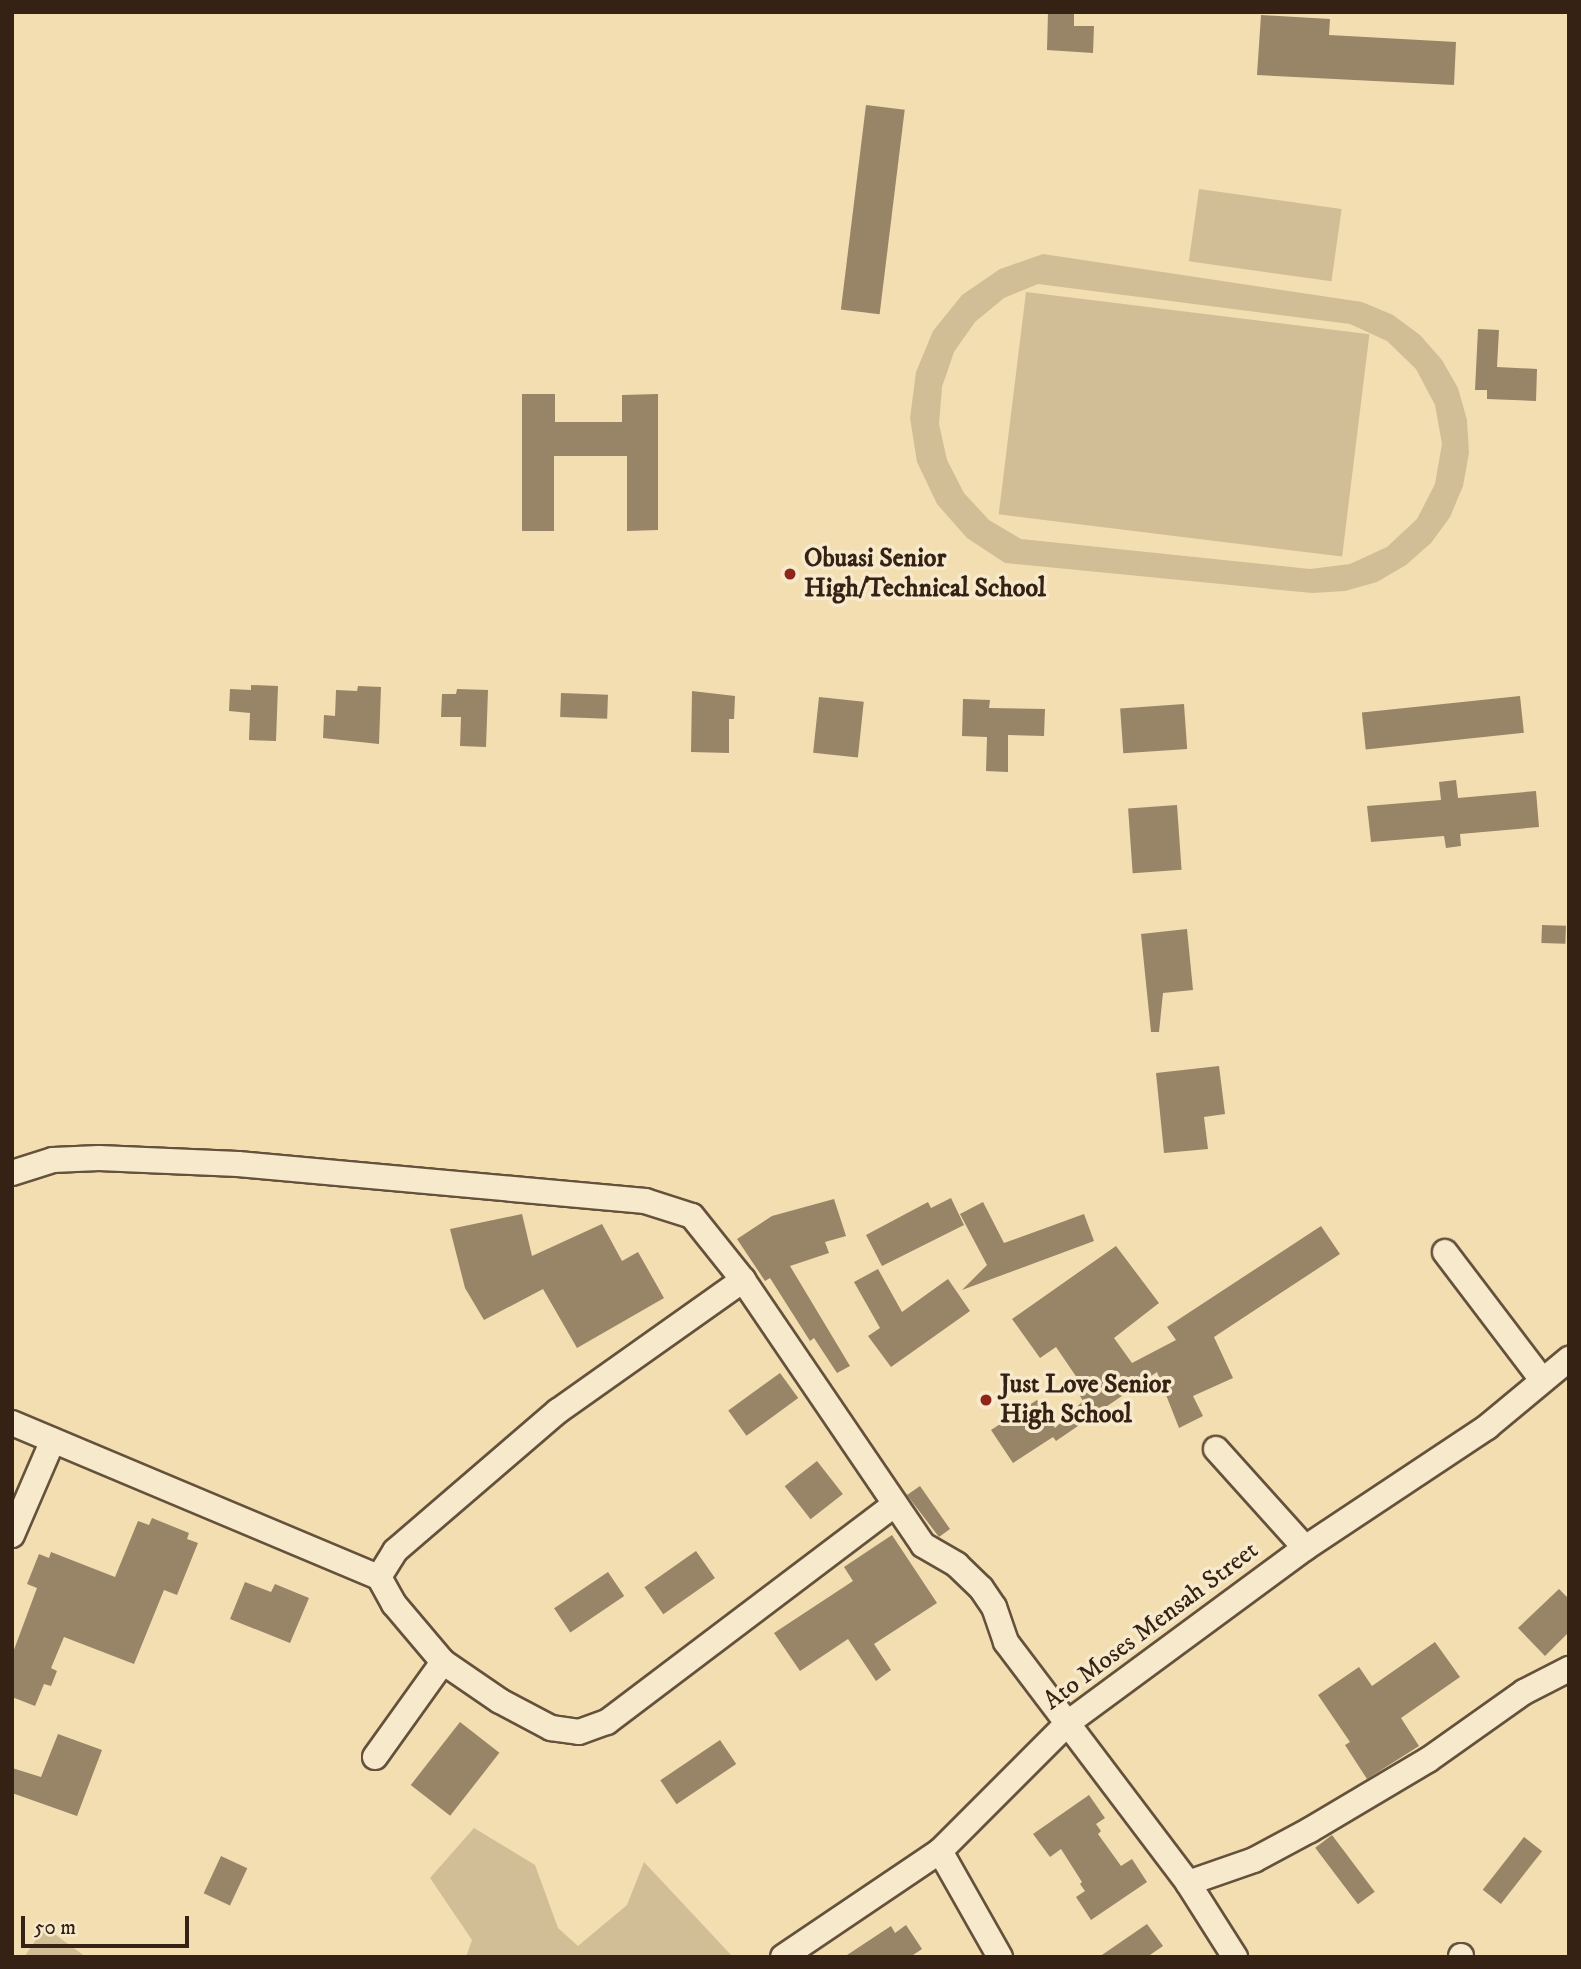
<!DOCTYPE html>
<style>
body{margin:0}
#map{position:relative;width:1581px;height:1969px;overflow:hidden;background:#f2deb1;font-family:"IM FELL DW Pica",serif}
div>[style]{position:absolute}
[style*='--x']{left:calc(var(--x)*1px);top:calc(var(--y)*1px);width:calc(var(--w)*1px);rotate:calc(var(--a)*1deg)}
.green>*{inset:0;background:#d2be96;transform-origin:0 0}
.building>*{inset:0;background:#988466;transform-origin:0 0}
.roads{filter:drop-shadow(2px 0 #65513c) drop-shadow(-2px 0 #65513c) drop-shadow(0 2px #65513c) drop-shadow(0 -2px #65513c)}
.minor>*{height:24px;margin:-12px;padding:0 12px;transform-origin:12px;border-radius:12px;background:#f7eacc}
.dots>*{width:19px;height:19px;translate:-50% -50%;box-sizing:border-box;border:4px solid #f7eacc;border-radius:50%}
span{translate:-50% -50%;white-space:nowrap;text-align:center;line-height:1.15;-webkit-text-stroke:7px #f7eacc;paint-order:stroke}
.poi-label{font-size:26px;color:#362215;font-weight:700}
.left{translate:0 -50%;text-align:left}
.street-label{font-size:26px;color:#362215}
.frame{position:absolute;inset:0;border:14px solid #362215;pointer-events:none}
.scale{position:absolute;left:21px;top:1916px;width:168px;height:32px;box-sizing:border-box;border:4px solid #362215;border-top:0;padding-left:9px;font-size:21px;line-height:24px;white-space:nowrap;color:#362215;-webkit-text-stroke:5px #f7eacc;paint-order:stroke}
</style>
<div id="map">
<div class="green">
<i style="left:1199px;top:189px;width:144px;height:73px;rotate:8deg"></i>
<i style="clip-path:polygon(evenodd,1043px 254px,1362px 302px,1393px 315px,1420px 335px,1442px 360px,1458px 388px,1467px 420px,1469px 453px,1463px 486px,1450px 517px,1431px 543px,1406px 565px,1377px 582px,1345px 591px,1312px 593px,1005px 563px,967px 538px,937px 504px,917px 462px,910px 418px,916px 372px,933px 331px,962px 295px,1000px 269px,1043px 254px,1038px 284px,1350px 324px,1387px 341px,1416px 369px,1435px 405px,1442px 444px,1435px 484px,1417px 519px,1387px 547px,1350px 564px,1310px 569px,1021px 539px,989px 520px,964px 493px,947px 460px,939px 424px,942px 387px,954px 352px,975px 322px,1004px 298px,1038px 284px)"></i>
<i style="left:1026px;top:292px;width:346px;height:224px;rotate:7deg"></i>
<i style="clip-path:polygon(474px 1828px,535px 1865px,558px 1928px,578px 1946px,627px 1905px,644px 1862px,733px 1957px,466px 1957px,472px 1940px,430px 1878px)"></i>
<i style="clip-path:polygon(45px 1927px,86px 1957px,24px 1957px)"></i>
</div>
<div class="building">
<i style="clip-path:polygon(1048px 12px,1074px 12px,1074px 26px,1094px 26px,1093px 53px,1047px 50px)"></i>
<i style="clip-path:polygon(1261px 15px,1330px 19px,1329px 35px,1456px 42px,1454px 85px,1257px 75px)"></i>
<i style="left:866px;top:105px;width:39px;height:206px;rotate:7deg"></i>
<i style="clip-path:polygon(1478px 329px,1499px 330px,1497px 367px,1537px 369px,1536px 401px,1487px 399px,1487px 390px,1475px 390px)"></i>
<i style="clip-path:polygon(522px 394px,555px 394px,555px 422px,622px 422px,622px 395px,658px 394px,658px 530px,627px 531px,627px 456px,554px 456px,554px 531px,522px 531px)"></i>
<i style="clip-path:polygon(251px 685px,278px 686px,276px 741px,249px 740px,250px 713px,229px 711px,230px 689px,251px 690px)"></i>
<i style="clip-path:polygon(358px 686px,381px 687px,379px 744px,323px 738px,324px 715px,335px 716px,336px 690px,357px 691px)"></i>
<i style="clip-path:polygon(457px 689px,488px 690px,486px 747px,460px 746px,461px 717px,441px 717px,442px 694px,456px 694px)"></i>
<i style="clip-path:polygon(692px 691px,735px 696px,734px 719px,729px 719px,729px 753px,691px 752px)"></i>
<i style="left:561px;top:693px;width:47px;height:24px;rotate:2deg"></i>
<i style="left:1520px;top:696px;width:37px;height:159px;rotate:84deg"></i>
<i style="left:819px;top:697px;width:45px;height:56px;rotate:6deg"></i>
<i style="clip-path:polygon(963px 699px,990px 700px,989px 708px,1045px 709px,1044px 736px,1008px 735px,1008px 772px,986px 771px,987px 737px,962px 736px)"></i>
<i style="left:1184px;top:704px;width:45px;height:64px;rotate:86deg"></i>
<i style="clip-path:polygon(1456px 780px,1458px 798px,1536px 791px,1539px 827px,1460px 834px,1461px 846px,1446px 848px,1444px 836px,1371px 842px,1367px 806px,1441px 800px,1439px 782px)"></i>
<i style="left:1177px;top:805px;width:65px;height:49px;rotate:86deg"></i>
<i style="left:1542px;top:925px;width:24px;height:18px;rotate:2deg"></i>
<i style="clip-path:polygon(1187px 929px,1193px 990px,1163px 993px,1159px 1032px,1151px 1032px,1141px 934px)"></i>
<i style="clip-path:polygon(1219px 1066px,1225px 1114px,1204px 1117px,1208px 1149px,1164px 1153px,1156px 1073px)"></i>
<i style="clip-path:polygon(951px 1198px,964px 1225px,882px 1266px,866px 1235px,928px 1202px,931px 1208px)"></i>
<i style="clip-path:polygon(834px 1199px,846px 1236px,825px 1242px,829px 1253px,790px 1266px,850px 1366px,837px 1373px,814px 1338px,810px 1341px,770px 1278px,765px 1281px,737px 1239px,772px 1216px)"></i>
<i style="clip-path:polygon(983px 1202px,1004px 1243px,1084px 1214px,1094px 1241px,962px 1290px,987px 1265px,960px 1214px)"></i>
<i style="clip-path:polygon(522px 1214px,532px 1256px,602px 1224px,622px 1261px,638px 1252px,664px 1298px,577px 1348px,543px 1289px,484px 1320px,465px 1288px,450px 1229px)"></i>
<i style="clip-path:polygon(1321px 1226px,1340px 1254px,1214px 1337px,1233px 1378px,1193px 1396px,1203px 1416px,1179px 1428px,1157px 1372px,1056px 1441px,1053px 1437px,1013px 1463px,991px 1430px,1037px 1400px,1055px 1428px,1083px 1401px,1080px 1396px,1086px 1391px,1056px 1347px,1040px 1358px,1012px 1319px,1116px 1246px,1159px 1303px,1114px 1338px,1132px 1363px,1176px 1340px,1167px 1327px)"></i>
<i style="clip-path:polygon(878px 1269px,902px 1312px,948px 1279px,970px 1311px,891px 1367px,868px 1336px,880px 1328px,854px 1282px)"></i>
<i style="left:780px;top:1373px;width:31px;height:64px;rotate:54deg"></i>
<i style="left:817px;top:1461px;width:42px;height:41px;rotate:52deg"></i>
<i style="clip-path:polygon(920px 1486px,950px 1529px,939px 1537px,907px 1495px)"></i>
<i style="clip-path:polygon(152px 1518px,189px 1533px,187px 1539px,198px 1543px,177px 1595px,164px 1590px,134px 1664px,64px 1637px,51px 1668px,57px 1671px,51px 1686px,44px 1684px,35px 1706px,12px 1697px,12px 1655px,37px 1588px,27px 1584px,39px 1554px,49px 1558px,51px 1552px,115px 1577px,138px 1521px,149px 1525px)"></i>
<i style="clip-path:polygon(892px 1535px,937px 1603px,874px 1644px,891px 1670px,876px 1681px,848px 1639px,800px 1671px,774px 1633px,853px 1581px,844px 1567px)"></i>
<i style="left:696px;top:1551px;width:33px;height:63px;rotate:55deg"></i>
<i style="left:608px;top:1572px;width:29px;height:65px;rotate:56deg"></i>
<i style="clip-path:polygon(245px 1582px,271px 1592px,275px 1584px,309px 1598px,290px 1643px,230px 1619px)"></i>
<i style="clip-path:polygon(1559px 1589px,1569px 1599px,1569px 1632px,1545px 1656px,1518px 1628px)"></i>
<i style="clip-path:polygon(1435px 1642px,1460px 1677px,1401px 1718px,1419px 1746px,1367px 1779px,1345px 1745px,1350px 1742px,1318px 1695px,1359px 1667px,1372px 1686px)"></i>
<i style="left:460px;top:1722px;width:50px;height:80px;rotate:38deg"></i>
<i style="clip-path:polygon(58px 1734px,102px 1750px,77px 1816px,12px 1793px,12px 1768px,41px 1777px)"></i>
<i style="left:720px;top:1740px;width:29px;height:72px;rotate:56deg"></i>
<i style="clip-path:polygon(1089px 1795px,1105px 1818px,1096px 1824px,1101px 1831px,1098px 1834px,1121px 1866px,1132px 1859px,1147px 1882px,1091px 1920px,1076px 1897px,1085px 1891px,1080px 1884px,1082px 1882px,1061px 1849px,1050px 1857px,1033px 1834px)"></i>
<i style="left:1332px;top:1835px;width:71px;height:21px;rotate:53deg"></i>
<i style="left:1524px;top:1837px;width:23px;height:67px;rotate:38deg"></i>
<i style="left:221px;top:1856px;width:29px;height:41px;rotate:25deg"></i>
<i style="clip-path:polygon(1147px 1924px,1163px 1946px,1147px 1957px,1099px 1957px)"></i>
<i style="clip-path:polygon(906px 1925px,922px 1949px,910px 1957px,844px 1957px,891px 1926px,895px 1933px)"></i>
</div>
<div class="roads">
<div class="minor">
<i style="--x:12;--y:1173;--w:43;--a:-17.6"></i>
<i style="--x:53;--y:1160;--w:46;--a:-2.5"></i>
<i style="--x:99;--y:1158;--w:139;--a:2.5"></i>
<i style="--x:238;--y:1164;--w:409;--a:5.2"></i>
<i style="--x:645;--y:1201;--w:49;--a:17.7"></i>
<i style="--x:692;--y:1216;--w:82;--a:51.4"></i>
<i style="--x:743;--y:1280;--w:320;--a:55.8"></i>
<i style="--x:923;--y:1545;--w:39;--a:30"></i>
<i style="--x:957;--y:1565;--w:33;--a:44"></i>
<i style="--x:981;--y:1588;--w:23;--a:56"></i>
<i style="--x:994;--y:1607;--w:37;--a:71"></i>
<i style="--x:1006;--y:1642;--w:302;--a:52.9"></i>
<i style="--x:1188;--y:1883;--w:88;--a:57.6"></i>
<i style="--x:1445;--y:1252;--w:161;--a:52.8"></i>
<i style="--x:12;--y:1423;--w:398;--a:22.8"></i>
<i style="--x:379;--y:1577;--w:31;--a:61"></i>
<i style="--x:394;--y:1604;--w:76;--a:49.8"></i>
<i style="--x:443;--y:1662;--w:69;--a:34.4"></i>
<i style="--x:500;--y:1701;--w:58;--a:27.9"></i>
<i style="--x:551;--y:1728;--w:28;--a:8"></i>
<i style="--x:579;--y:1732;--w:30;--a:-20"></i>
<i style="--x:607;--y:1722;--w:361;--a:-37.1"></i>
<i style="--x:1216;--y:1449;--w:133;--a:48"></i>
<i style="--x:12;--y:1535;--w:103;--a:-66.7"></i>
<i style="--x:379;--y:1577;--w:31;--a:-58"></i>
<i style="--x:395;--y:1551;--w:215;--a:-40.7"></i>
<i style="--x:558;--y:1411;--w:227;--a:-35.3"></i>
<i style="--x:375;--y:1757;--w:117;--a:-54.4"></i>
<i style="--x:940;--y:1851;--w:122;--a:60.5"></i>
<i style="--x:1188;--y:1883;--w:70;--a:-19.2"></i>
<i style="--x:1254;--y:1860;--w:64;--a:-28.2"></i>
<i style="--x:1310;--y:1830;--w:137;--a:-30.7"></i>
<i style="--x:1428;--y:1760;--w:118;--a:-35.3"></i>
<i style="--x:1524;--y:1692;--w:51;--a:-27.1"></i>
<i style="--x:783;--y:1957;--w:189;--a:-34"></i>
<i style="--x:940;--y:1851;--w:182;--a:-45"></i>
<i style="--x:1069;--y:1722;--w:293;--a:-36.4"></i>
<i style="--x:1305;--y:1548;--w:219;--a:-33.6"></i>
<i style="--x:1487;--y:1427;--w:107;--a:-39.7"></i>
<i style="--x:1461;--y:1957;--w:1;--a:-90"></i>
</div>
</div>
<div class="dots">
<i style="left:790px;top:574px;background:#8f2418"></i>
<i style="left:986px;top:1400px;background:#8f2418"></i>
</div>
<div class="poi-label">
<span class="left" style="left:804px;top:574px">Obuasi Senior<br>High/Technical School</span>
<span class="left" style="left:1000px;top:1400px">Just Love Senior<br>High School</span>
</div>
<div class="street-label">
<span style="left:1151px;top:1626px;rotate:-37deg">Ato Moses Mensah Street</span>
</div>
<div class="frame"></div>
<div class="scale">50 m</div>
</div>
